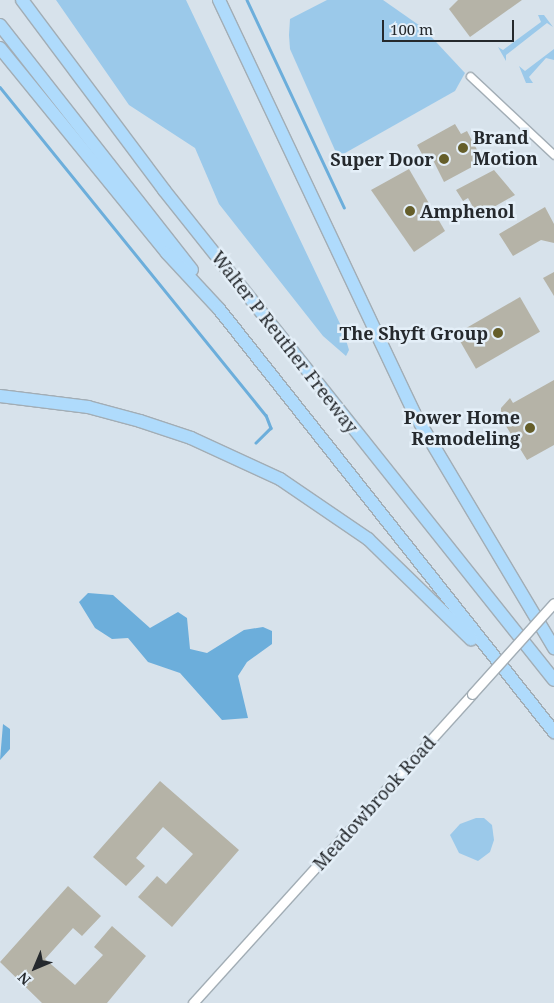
<!DOCTYPE html>
<style>
body{margin:0}
#map{position:relative;width:554px;height:1003px;overflow:hidden;background:#d7e2eb;font-family:"Noto Serif",serif}
div>[style]{position:absolute}
[style*='--x']{left:calc(var(--x)*1px);top:calc(var(--y)*1px);width:calc(var(--w)*1px);rotate:calc(var(--a)*1deg)}
.green>*{inset:0;background:#9bc9ea}
.water>*{inset:0;background:#6caedb}
.stream>*{height:2.5px;margin:-1.25px;padding:0 1.25px;transform-origin:1.25px;border-radius:1.25px;background:#6caedb}
.building>*{inset:0;background:#b5b3a7;transform-origin:0 0}
.roads{filter:drop-shadow(1px 0 #a2adb5) drop-shadow(-1px 0 #a2adb5) drop-shadow(0 1px #a2adb5) drop-shadow(0 -1px #a2adb5)}
.minor>*{height:7px;margin:-3.5px;padding:0 3.5px;transform-origin:3.5px;border-radius:3.5px;background:#fff}
.tertiary>*{height:9px;margin:-4.5px;padding:0 4.5px;transform-origin:4.5px;border-radius:4.5px;background:#fff}
.motorway>*{height:12px;margin:-6px;padding:0 6px;transform-origin:6px;border-radius:6px;background:#afdbfc}
.bridges{filter:drop-shadow(1px 0 #a2adb5) drop-shadow(-1px 0 #a2adb5) drop-shadow(0 1px #a2adb5) drop-shadow(0 -1px #a2adb5)}
.tertiary-bridge>*{height:9px;margin:-4.5px;padding:0 4.5px;transform-origin:4.5px;border-radius:4.5px;background:#fff}
.dots>*{width:14px;height:14px;translate:-50% -50%;box-sizing:border-box;border:2px solid #e4eff8;border-radius:50%}
span{translate:-50% -50%;white-space:nowrap;text-align:center;line-height:1.15;-webkit-text-stroke:5px #e4eff8;paint-order:stroke}
.poi-label{font-size:18px;color:#25292d;font-weight:700}
.left{translate:0 -50%;text-align:left}
.right{translate:-100% -50%;text-align:right}
.street-label{font-size:18px;color:#25292d}
.north{position:absolute;left:10px;top:943px;width:50px;height:50px;-webkit-text-stroke:4px #e4eff8;paint-order:stroke;rotate:225deg;font-size:14px;font-weight:700;line-height:20px;text-align:center;color:#25292d}
.north::after{content:'';display:block;margin:auto;width:18px;height:22px;background:#25292d;clip-path:polygon(50% 0,100% 100%,50% 72%,0 100%)}
.scale{position:absolute;left:382px;top:20px;width:132px;height:22px;box-sizing:border-box;border:2px solid #25292d;border-top:0;padding-left:6px;font-size:15px;line-height:18px;white-space:nowrap;color:#25292d;-webkit-text-stroke:4px #e4eff8;paint-order:stroke}
</style>
<div id="map">
<div class="green">
<i style="clip-path:polygon(56px 0,186px 0,343px 330px,349px 350px,346px 356px,323px 336px,219px 204px,195px 148px,129px 105px)"></i>
<i style="clip-path:polygon(327px 0,383px 0,423px 28px,465px 73px,455px 91px,338px 157px,290px 49px,289px 35px,290px 19px)"></i>
<i style="clip-path:polygon(538px 15px,544px 15px,553px 27px,547px 23px,506px 55px,506px 61px,498px 47px,503px 50px,541px 22px)"></i>
<i style="clip-path:polygon(554px 49px,554px 60px,546px 58px,529px 77px,533px 83px,526px 83px,519px 66px,525px 71px)"></i>
<i style="clip-path:polygon(476px 818px,484px 818px,492px 825px,494px 840px,490px 852px,478px 861px,459px 853px,450px 835px,460px 824px)"></i>
</div>
<div class="water">
<i style="clip-path:polygon(88px 593px,113px 595px,150px 628px,178px 612px,187px 618px,190px 649px,207px 653px,244px 630px,263px 627px,272px 631px,272px 644px,247px 662px,238px 676px,248px 718px,222px 720px,180px 673px,148px 662px,128px 638px,112px 639px,95px 628px,79px 602px)"></i>
<i style="clip-path:polygon(3px 724px,10px 729px,10px 749px,0 760px)"></i>
</div>
<div class="stream">
<i style="--x:247;--y:0;--w:229;--a:64.9"></i>
<i style="--x:0;--y:87;--w:422;--a:51"></i>
<i style="--x:266;--y:415;--w:14;--a:69"></i>
<i style="--x:271;--y:428;--w:21;--a:135"></i>
</div>
<div class="building">
<i style="clip-path:polygon(458px 0,522px 0,470px 37px,449px 9px)"></i>
<i style="clip-path:polygon(455px 124px,461px 134px,467px 131px,483px 161px,444px 182px,433px 160px,427px 163px,417px 145px)"></i>
<i style="clip-path:polygon(409px 169px,445px 231px,414px 252px,371px 190px)"></i>
<i style="clip-path:polygon(494px 170px,515px 195px,478px 216px,468px 198px,463px 201px,456px 190px)"></i>
<i style="clip-path:polygon(545px 207px,554px 224px,554px 243px,541px 240px,513px 256px,499px 234px)"></i>
<i style="clip-path:polygon(554px 272px,554px 296px,543px 278px)"></i>
<i style="left:520px;top:297px;width:40px;height:74px;rotate:60deg"></i>
<i style="clip-path:polygon(554px 380px,554px 445px,527px 460px,501px 418px,501px 408px,510px 398px,513px 403px)"></i>
<i style="clip-path:polygon(160px 781px,239px 850px,172px 927px,138px 897px,157px 876px,166px 884px,193px 854px,163px 827px,136px 858px,145px 866px,126px 886px,93px 857px)"></i>
<i style="clip-path:polygon(68px 886px,101px 916px,82px 936px,73px 928px,45px 959px,75px 985px,103px 955px,94px 947px,112px 926px,146px 956px,107px 1003px,42px 1003px,0 962px)"></i>
</div>
<div class="roads">
<div class="minor">
<i style="--x:470;--y:76;--w:115;--a:43.2"></i>
</div>
<div class="tertiary">
<i style="--x:193;--y:1003;--w:416;--a:-47.9"></i>
</div>
<div class="motorway">
<i style="--x:22;--y:0;--w:237;--a:53.2"></i>
<i style="--x:164;--y:190;--w:626;--a:51.48"></i>
<i style="--x:219;--y:0;--w:457;--a:64.7"></i>
<i style="--x:414;--y:413;--w:274;--a:59.2"></i>
<i style="--x:0;--y:25;--w:311;--a:51.9"></i>
<i style="--x:0;--y:48;--w:264;--a:50.8"></i>
<i style="--x:167;--y:253;--w:76;--a:47.1"></i>
<i style="--x:219;--y:309;--w:540;--a:51.62"></i>
<i style="--x:0;--y:396;--w:89;--a:7.1"></i>
<i style="--x:88;--y:407;--w:54;--a:15.1"></i>
<i style="--x:140;--y:421;--w:54;--a:18.4"></i>
<i style="--x:191;--y:438;--w:98;--a:24.7"></i>
<i style="--x:280;--y:479;--w:107;--a:34.3"></i>
<i style="--x:368;--y:539;--w:144;--a:44.2"></i>
</div>
</div>
<div class="bridges">
<div class="tertiary-bridge">
<i style="--x:472;--y:694;--w:122;--a:-48"></i>
</div>
</div>
<div class="dots">
<i style="left:463px;top:148px;background:#655e2a"></i>
<i style="left:444px;top:159px;background:#655e2a"></i>
<i style="left:410px;top:211px;background:#655e2a"></i>
<i style="left:498px;top:333px;background:#655e2a"></i>
<i style="left:530px;top:428px;background:#655e2a"></i>
</div>
<div class="poi-label">
<span class="left" style="left:473px;top:148px">Brand<br>Motion</span>
<span class="right" style="left:434px;top:159px">Super Door</span>
<span class="left" style="left:420px;top:211px">Amphenol</span>
<span class="right" style="left:488px;top:333px">The Shyft Group</span>
<span class="right" style="left:520px;top:428px">Power Home<br>Remodeling</span>
</div>
<div class="street-label">
<span style="left:285px;top:342px;rotate:52deg">Walter P Reuther Freeway</span>
<span style="left:374px;top:803px;rotate:-48deg">Meadowbrook Road</span>
</div>
<div class="north">N</div>
<div class="scale">100 m</div>
</div>
